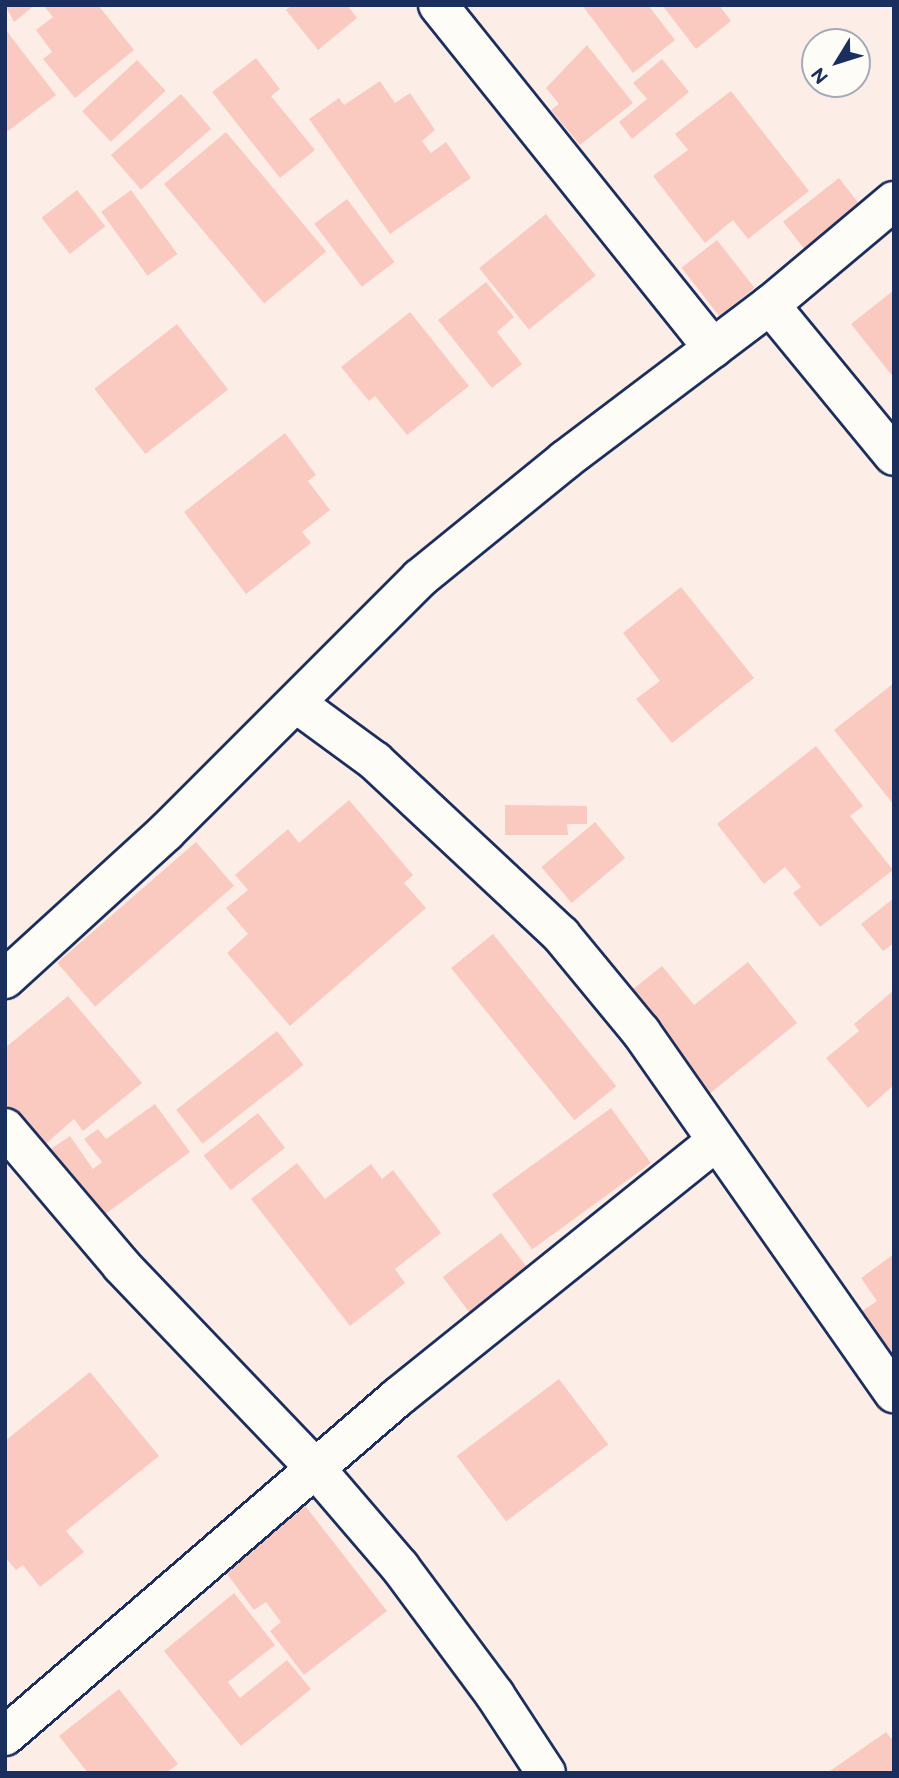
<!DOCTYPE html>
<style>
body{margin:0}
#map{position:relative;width:899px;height:1778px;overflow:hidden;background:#fcede7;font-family:"Balsamiq Sans",sans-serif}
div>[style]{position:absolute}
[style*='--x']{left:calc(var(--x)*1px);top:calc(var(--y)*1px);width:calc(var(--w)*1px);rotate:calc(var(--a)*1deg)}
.building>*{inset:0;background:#facac1;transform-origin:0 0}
.roads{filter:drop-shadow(2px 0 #1b2f5e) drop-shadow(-2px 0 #1b2f5e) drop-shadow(0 2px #1b2f5e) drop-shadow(0 -2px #1b2f5e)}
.street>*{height:38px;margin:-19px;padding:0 19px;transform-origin:19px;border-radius:19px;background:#fdfcf7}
span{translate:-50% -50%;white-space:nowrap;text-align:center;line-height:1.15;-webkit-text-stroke:7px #fdfcf7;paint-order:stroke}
.frame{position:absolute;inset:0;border:7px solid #1b2f5e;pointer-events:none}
.north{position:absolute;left:801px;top:28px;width:70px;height:70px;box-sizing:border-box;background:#fdfcf7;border:2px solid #a3aaba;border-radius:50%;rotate:232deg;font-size:19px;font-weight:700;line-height:28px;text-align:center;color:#1b2f5e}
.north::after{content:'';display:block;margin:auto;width:24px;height:32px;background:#1b2f5e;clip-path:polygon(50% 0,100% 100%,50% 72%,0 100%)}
</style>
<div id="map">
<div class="building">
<i style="clip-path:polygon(5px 5px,35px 5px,14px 22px)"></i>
<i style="clip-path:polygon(43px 5px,98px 5px,134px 50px,75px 98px,43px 59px,52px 52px,36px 30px,53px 17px)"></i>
<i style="clip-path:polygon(292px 5px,347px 5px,357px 18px,318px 50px,286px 10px)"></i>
<i style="clip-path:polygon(582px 5px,648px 5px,675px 40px,633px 73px)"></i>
<i style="clip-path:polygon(662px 5px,719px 5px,731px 21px,696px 49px)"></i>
<i style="clip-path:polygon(5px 29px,56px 95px,8px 131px,5px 128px)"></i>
<i style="clip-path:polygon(587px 45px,633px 103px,580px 145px,551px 110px,559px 104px,546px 88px)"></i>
<i style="clip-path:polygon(256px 58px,280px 89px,271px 96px,315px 150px,280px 178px,212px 92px)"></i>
<i style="clip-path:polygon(662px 59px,689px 92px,632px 139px,619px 122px,647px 99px,633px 83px)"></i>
<i style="left:137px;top:60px;width:42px;height:75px;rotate:47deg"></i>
<i style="clip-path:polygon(380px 81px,395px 103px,410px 93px,435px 130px,422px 141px,431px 153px,446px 142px,471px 178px,390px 234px,309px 119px,339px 98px,344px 105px)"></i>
<i style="clip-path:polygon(731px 91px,809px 191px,748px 239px,733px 220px,705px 243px,653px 176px,688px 150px,675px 134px)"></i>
<i style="left:181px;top:94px;width:46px;height:93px;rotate:49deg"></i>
<i style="left:226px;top:132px;width:156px;height:81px;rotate:50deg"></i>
<i style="left:839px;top:178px;width:37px;height:71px;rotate:52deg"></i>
<i style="left:77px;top:190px;width:46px;height:45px;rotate:52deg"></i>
<i style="left:131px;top:190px;width:79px;height:37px;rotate:54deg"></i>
<i style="left:347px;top:199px;width:79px;height:41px;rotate:53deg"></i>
<i style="left:546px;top:214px;width:79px;height:86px;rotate:51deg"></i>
<i style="left:717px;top:240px;width:61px;height:45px;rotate:52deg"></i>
<i style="clip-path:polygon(486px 282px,514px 317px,497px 332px,522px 364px,492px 388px,438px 320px)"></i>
<i style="clip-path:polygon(894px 290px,894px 378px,851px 324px)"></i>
<i style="clip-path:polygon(410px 312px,469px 386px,407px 435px,375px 396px,369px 401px,341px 367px)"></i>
<i style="left:177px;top:324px;width:83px;height:105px;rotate:52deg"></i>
<i style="clip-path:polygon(285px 433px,316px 475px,308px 481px,330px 510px,302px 532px,311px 543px,246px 594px,184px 512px)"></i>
<i style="clip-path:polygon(681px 587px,754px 678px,672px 743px,636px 699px,660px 681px,623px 633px)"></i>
<i style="clip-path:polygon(894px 683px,894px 805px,834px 730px)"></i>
<i style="clip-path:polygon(816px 746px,863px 806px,850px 816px,893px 870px,820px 927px,793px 893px,801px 887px,785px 867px,764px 884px,717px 824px)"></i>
<i style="clip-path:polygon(349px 800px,413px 875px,404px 883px,426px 908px,290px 1026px,227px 953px,248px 934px,226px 908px,248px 890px,235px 875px,288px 829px,299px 843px)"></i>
<i style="clip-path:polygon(505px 805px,587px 806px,587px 824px,567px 824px,568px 835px,505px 835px)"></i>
<i style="left:595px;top:822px;width:47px;height:70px;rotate:50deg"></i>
<i style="left:196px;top:842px;width:58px;height:184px;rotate:49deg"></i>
<i style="clip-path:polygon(894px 898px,894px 943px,883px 951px,861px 924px)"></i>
<i style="left:493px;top:934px;width:196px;height:54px;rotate:51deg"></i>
<i style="clip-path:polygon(748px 962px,797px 1023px,703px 1099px,622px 998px,662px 966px,694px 1005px)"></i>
<i style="clip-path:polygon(894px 990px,894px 1085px,868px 1108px,826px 1058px,859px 1031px,854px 1024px)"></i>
<i style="clip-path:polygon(68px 996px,142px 1083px,83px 1131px,74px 1119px,40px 1149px,5px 1107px,5px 1048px)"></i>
<i style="left:277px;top:1031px;width:43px;height:128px;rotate:52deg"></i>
<i style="clip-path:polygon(155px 1104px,190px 1152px,89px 1226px,39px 1157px,70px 1136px,93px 1169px,102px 1162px,84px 1139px,98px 1129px,106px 1139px)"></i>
<i style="left:611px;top:1108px;width:68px;height:147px;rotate:54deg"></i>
<i style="left:258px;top:1113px;width:44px;height:69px;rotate:52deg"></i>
<i style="clip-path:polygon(297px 1163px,325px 1199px,371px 1164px,382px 1179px,393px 1170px,441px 1233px,395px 1269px,405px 1283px,350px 1326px,251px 1199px)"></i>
<i style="left:501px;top:1233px;width:46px;height:73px;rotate:53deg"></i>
<i style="clip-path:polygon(894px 1254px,894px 1374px,853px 1317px,877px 1301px,861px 1278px)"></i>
<i style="clip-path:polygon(90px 1372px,159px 1456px,66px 1531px,84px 1552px,40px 1587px,23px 1565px,16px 1570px,5px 1557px,5px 1441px)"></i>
<i style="left:559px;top:1379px;width:82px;height:128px;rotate:53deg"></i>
<i style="clip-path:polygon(303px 1503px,387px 1611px,304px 1675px,270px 1631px,281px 1622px,266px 1602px,254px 1610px,221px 1566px)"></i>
<i style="clip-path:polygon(234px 1593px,275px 1645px,228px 1682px,240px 1698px,287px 1660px,311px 1689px,241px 1746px,164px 1651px)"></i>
<i style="clip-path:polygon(119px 1689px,178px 1764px,166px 1773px,88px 1773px,59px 1736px)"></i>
<i style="clip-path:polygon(886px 1732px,894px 1742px,894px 1773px,827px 1773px)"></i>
</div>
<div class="roads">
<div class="street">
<i style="--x:438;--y:5;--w:440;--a:51.3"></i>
<i style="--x:770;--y:305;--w:195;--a:50.6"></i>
<i style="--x:297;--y:704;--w:97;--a:36.2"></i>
<i style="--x:375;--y:761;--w:255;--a:43.1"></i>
<i style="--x:561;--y:935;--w:126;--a:50.5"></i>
<i style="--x:641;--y:1032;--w:441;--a:55"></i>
<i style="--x:5;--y:979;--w:218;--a:-42.4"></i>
<i style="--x:166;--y:832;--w:359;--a:-45"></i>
<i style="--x:420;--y:578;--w:187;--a:-39.1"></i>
<i style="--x:565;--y:460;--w:257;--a:-37.1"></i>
<i style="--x:770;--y:305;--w:162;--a:-40"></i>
<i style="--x:5;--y:1128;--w:180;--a:49.7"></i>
<i style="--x:121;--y:1265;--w:282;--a:46.3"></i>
<i style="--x:316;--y:1469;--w:129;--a:49.4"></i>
<i style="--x:400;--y:1567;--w:159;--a:53.4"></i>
<i style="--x:495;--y:1695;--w:93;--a:56.8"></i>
<i style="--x:5;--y:1736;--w:519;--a:-40.78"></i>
<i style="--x:398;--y:1397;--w:405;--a:-38.8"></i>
</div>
</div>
<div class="frame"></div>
<div class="north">N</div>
</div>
